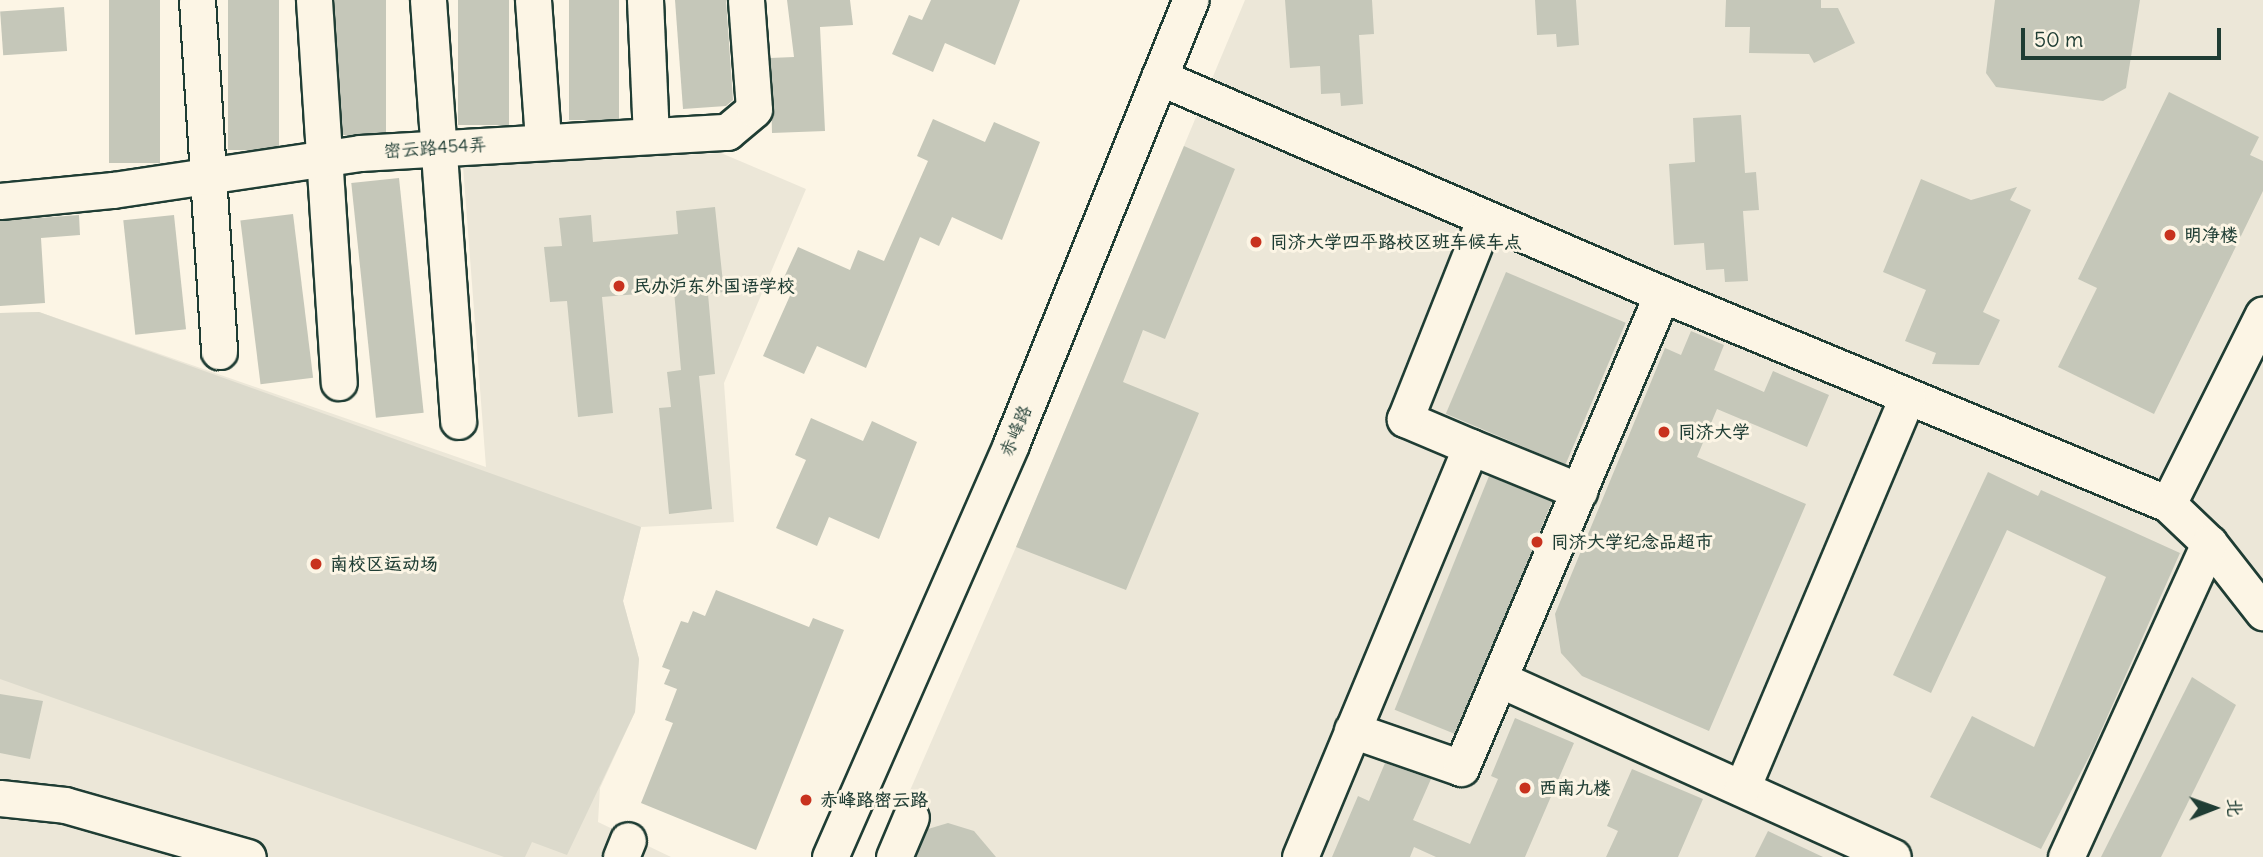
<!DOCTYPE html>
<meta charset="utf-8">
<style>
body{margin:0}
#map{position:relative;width:2263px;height:857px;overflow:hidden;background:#fcf5e5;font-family:Delius,"LXGW WenKai TC",sans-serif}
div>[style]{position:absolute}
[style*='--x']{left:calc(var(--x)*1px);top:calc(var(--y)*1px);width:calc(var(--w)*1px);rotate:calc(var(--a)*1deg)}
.built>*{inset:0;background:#ece7d8}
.green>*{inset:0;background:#dcdacc}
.building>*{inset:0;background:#c5c7b9;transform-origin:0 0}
.roads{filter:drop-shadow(2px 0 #1f3d34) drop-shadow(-2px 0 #1f3d34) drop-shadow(0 2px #1f3d34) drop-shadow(0 -2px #1f3d34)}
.minor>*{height:35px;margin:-17.5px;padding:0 17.5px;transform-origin:17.5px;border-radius:17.5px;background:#fcf5e5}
.dots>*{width:19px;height:19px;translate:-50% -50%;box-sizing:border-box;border:4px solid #fcf5e5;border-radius:50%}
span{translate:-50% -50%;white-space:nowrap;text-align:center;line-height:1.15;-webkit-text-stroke:6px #fcf5e5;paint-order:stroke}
.street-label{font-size:18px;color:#1f3d34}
.poi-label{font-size:18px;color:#1f3d34;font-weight:700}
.left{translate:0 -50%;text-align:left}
.north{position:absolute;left:2179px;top:773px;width:70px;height:70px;-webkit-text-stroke:5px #fcf5e5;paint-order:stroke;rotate:89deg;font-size:19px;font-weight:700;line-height:28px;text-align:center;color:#1f3d34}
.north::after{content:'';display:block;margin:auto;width:24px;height:32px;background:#1f3d34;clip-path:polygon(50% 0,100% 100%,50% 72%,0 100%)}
.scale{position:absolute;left:2021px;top:28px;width:200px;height:32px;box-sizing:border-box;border:4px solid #1f3d34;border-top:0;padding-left:9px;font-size:21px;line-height:24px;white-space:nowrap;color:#1f3d34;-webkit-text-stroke:5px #fcf5e5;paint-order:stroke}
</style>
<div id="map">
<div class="built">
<i style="clip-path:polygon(1245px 0,2263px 0,2263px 857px,881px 857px,1016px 547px)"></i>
<i style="clip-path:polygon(721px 153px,806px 189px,724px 383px,734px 522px,641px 527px,623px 601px,639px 659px,635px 712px,600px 788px,598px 822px,671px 857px,0 857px,0 313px,39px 312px,486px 467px,463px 166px)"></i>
</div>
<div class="green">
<i style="clip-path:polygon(39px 312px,641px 527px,623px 601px,639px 659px,635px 712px,567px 855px,532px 842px,525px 857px,504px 857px,0 679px,0 313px)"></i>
</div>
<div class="building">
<i style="left:109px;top:0;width:51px;height:163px"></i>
<i style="left:228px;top:0;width:51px;height:150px"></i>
<i style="left:334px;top:0;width:52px;height:135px"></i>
<i style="left:458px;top:0;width:51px;height:125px"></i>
<i style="left:569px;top:0;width:50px;height:120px"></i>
<i style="clip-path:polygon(675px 0,726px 0,733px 100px,726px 106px,683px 109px)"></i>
<i style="clip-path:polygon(787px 0,850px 0,853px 25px,820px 27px,825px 131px,772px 133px,770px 58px,794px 57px)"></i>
<i style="clip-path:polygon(931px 0,1020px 0,995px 65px,945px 43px,933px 72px,892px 54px,909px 15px,922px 20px)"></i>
<i style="clip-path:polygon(1285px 0,1372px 0,1374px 34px,1359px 35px,1363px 104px,1341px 106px,1340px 93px,1321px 94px,1320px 66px,1290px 68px)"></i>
<i style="clip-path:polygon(1535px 0,1576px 0,1579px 45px,1557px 47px,1556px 34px,1537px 35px)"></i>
<i style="clip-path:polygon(1726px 0,1821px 0,1821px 8px,1838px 8px,1855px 43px,1814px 63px,1809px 54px,1749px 53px,1750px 27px,1725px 27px)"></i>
<i style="clip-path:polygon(1995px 0,2140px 0,2126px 88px,2103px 101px,1996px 87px,1986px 73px)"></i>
<i style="left:64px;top:7px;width:44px;height:64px;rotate:86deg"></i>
<i style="clip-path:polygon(2169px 92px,2259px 137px,2250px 155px,2263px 161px,2263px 191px,2154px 414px,2058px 367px,2097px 288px,2078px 279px)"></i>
<i style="clip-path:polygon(1741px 115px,1745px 173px,1756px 172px,1759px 210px,1743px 211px,1748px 281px,1725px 282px,1724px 269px,1706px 270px,1704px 243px,1674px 245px,1669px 164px,1695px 162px,1693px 118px)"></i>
<i style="clip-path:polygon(933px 119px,985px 142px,994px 122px,1040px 142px,1002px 240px,952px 217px,939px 246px,920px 237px,866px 368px,817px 346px,804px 374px,763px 356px,793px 289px,781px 284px,798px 247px,850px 270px,858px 250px,884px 261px,928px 161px,917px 156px)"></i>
<i style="clip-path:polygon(1184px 146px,1235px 169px,1165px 339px,1143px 330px,1123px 382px,1199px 413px,1126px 590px,1016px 547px)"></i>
<i style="left:399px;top:178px;width:236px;height:48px;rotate:84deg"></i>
<i style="clip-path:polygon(1921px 179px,1971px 200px,2017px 187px,2010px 200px,2031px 210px,1983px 312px,2000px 320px,1979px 365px,1932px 364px,1936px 353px,1905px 341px,1926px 290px,1883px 272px)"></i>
<i style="clip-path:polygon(715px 207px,724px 292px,708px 294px,715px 374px,699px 376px,712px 509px,669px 514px,659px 408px,671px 407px,667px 372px,681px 370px,674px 291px,602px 297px,613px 413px,578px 417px,567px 301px,550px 302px,544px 247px,562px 246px,559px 218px,591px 215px,593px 242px,678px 234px,676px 211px)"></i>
<i style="left:293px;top:214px;width:165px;height:53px;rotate:83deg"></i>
<i style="clip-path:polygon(79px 215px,80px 235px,41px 238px,45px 303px,0 306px,0 221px)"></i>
<i style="left:174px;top:215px;width:115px;height:51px;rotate:84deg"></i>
<i style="left:1506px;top:272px;width:130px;height:154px;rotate:23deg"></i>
<i style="clip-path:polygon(1691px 331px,1724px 345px,1714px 370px,1764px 392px,1773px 371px,1829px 395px,1807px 447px,1717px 409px,1697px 457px,1806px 504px,1709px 731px,1582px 676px,1561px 653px,1555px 614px,1665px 348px,1681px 355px)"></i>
<i style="clip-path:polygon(811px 418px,863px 441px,872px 421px,917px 442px,879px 539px,829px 517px,817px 546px,776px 528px,806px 460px,795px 455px)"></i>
<i style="clip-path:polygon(1988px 472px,2038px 496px,2041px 490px,2180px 553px,2092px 751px,2041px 849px,1930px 797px,1972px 716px,2034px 747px,2106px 577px,2007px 530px,1931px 693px,1893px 675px)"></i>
<i style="left:1489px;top:476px;width:68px;height:252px;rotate:22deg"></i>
<i style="clip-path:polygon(716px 590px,809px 627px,813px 618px,844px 630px,756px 850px,641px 803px,673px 723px,665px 720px,677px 689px,664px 684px,670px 670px,662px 667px,681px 621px,688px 623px,693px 611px,705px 616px)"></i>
<i style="clip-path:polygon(2192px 677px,2236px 705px,2161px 857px,2101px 857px)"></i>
<i style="clip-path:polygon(0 694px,43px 701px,30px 759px,0 753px)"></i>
<i style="clip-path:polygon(1515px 718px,1574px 743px,1525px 857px,1436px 857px,1414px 847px,1410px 857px,1332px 857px,1358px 796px,1369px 801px,1385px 763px,1431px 779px,1413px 820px,1470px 844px,1498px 779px,1491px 776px)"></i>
<i style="clip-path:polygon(1632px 769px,1703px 799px,1678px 857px,1606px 857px,1618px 831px,1607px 826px)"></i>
<i style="clip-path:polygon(948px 823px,974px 831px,996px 857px,916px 857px,928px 829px)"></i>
<i style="clip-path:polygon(1768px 831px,1823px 857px,1755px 857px)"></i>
</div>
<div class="roads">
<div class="minor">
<i style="--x:197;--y:0;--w:352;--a:86.4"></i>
<i style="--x:314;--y:0;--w:383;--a:86.3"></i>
<i style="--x:428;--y:0;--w:422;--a:85.9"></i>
<i style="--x:533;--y:0;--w:141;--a:85.9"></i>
<i style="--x:645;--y:0;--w:135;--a:87.5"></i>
<i style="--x:1159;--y:77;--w:548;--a:23.34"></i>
<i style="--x:1662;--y:294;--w:548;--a:22.54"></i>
<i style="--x:2168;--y:504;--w:57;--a:43.6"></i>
<i style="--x:2209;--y:543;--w:88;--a:52"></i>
<i style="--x:0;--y:201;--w:114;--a:-5.6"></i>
<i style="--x:113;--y:190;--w:250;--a:-8.5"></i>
<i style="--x:360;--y:153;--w:368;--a:-3.3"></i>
<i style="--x:727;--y:132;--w:35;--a:-40"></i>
<i style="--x:754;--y:109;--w:109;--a:-94.2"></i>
<i style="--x:1471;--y:447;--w:117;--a:22.2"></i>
<i style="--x:2168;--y:504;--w:212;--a:-63.4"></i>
<i style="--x:1499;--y:679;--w:432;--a:24.3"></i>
<i style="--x:1352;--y:730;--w:115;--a:19.2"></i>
<i style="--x:1461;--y:768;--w:515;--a:-67.02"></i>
<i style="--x:1742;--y:788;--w:424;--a:-67.1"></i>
<i style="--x:0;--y:798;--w:65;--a:6.1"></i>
<i style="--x:65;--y:805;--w:190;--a:15.9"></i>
<i style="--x:621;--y:857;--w:18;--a:-68"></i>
<i style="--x:830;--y:857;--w:451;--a:-66.3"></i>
<i style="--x:1011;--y:444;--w:479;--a:-68"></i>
<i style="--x:894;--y:857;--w:43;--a:-67"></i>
<i style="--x:1300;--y:857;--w:444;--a:-67.4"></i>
<i style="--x:1471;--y:447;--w:72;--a:-157"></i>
<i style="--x:1405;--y:419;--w:216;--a:-68.3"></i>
<i style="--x:2066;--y:857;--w:345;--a:-65.5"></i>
</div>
</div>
<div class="dots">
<i style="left:2170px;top:235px;background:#c8321e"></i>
<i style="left:1256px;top:242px;background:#c8321e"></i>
<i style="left:619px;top:286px;background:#c8321e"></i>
<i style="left:1664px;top:432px;background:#c8321e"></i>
<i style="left:1537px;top:542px;background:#c8321e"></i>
<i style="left:316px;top:564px;background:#c8321e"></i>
<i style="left:1525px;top:788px;background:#c8321e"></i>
<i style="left:806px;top:800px;background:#c8321e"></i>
</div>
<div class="street-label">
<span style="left:435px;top:148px;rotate:-4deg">密云路454弄</span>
<span style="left:1016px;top:431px;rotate:-67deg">赤峰路</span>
</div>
<div class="poi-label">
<span class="left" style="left:2184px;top:235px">明净楼</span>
<span class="left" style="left:1270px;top:242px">同济大学四平路校区班车候车点</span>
<span class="left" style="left:633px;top:286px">民办沪东外国语学校</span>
<span class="left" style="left:1678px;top:432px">同济大学</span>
<span class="left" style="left:1551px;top:542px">同济大学纪念品超市</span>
<span class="left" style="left:330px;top:564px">南校区运动场</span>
<span class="left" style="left:1539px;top:788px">西南九楼</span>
<span class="left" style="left:820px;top:800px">赤峰路密云路</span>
</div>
<div class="north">北</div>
<div class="scale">50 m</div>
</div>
